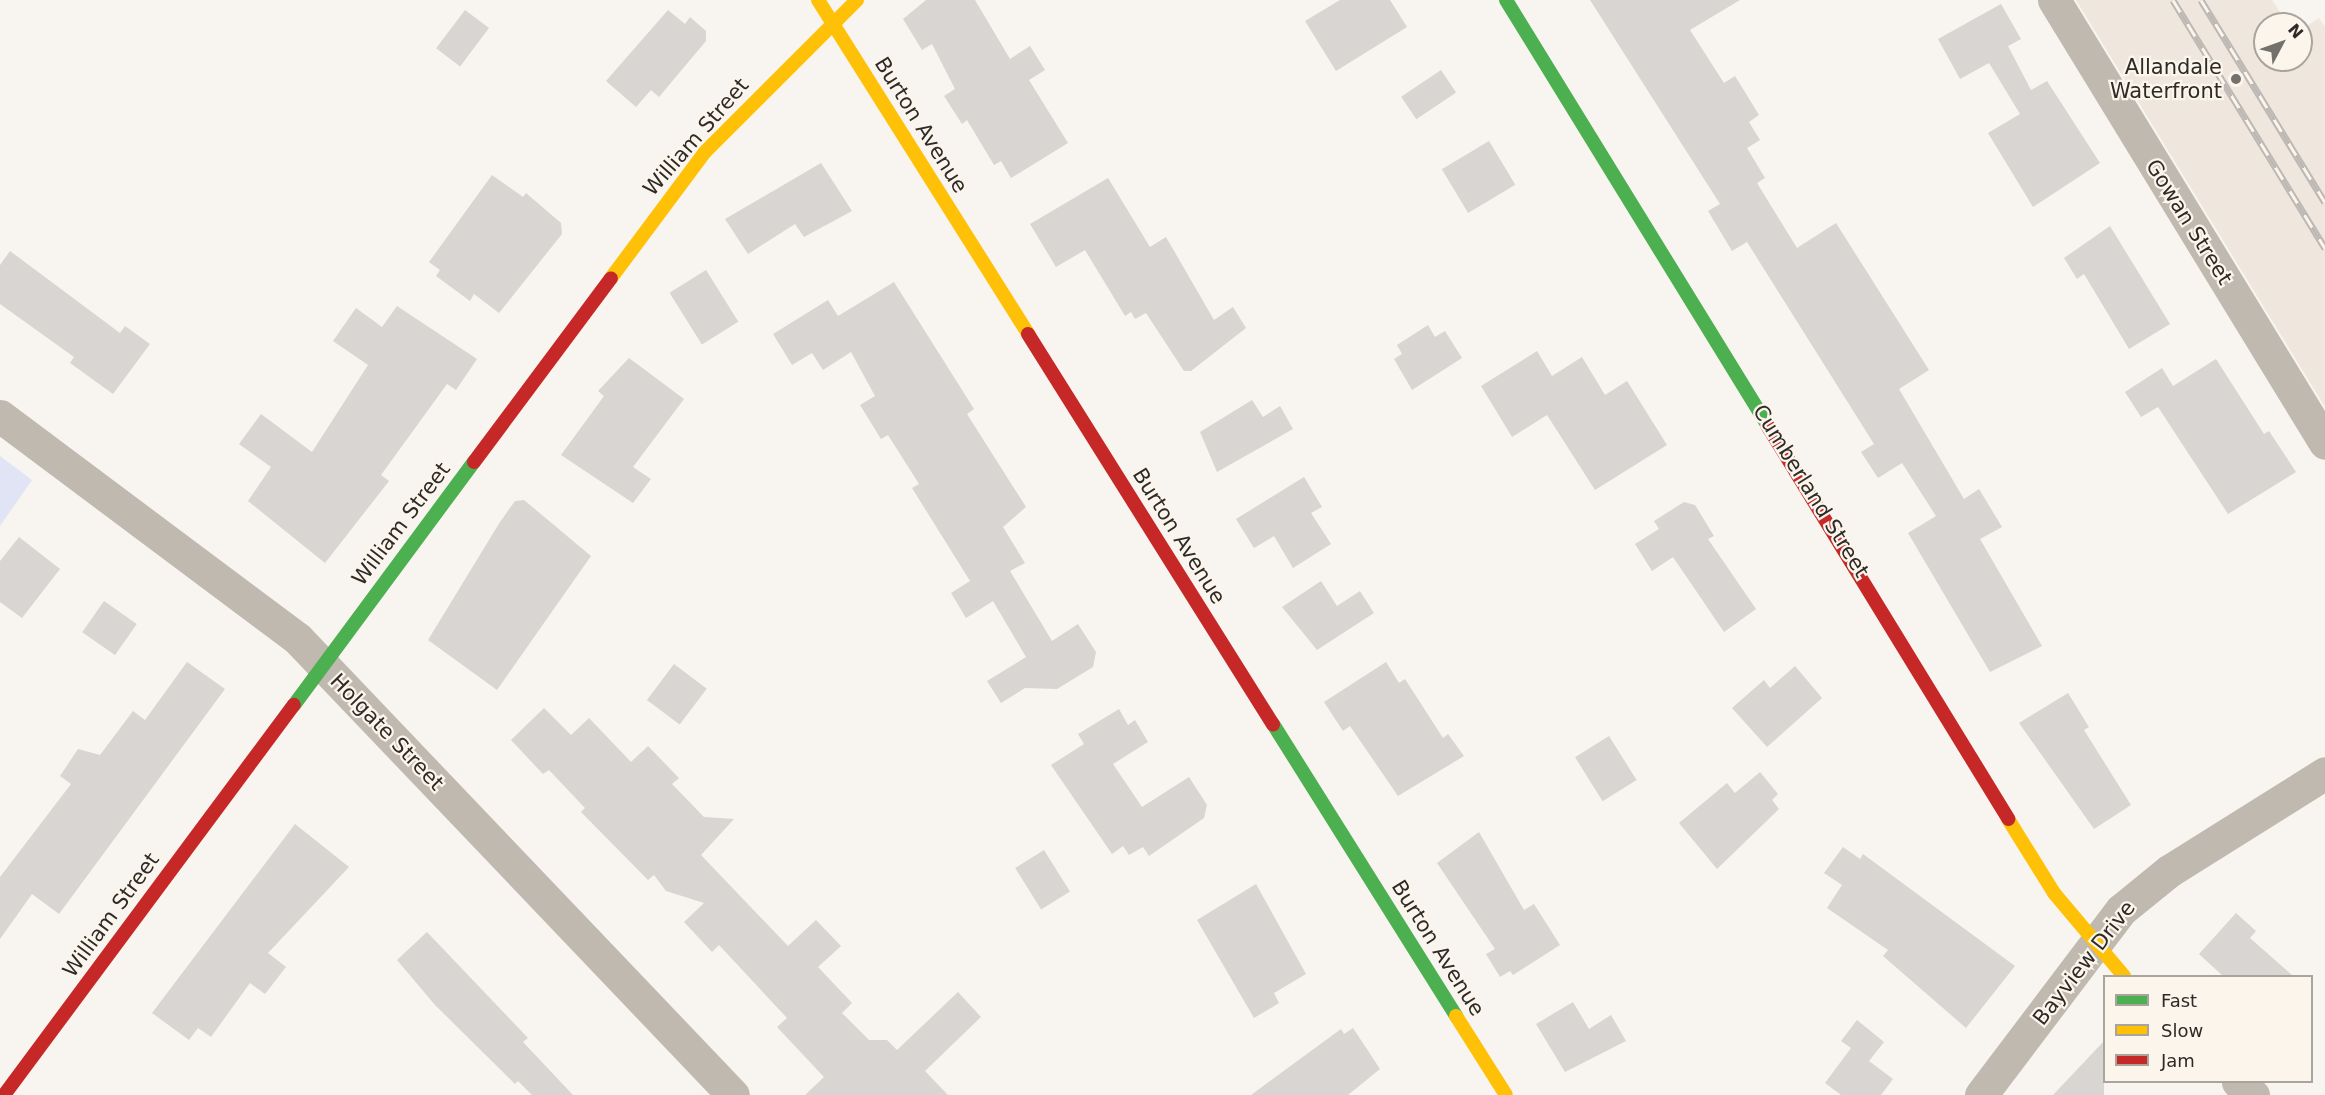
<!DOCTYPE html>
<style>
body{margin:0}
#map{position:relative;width:2325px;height:1095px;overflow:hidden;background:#f8f4f0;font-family:"DejaVu Sans",sans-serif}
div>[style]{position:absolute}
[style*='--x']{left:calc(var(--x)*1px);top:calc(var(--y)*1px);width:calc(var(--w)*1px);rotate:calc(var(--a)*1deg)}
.built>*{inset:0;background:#efe7de}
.green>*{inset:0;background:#e0e4f4}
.building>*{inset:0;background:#d8d5d2;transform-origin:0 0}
.street>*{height:33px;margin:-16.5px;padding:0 16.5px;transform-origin:16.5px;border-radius:16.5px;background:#c0b9b0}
.fast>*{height:14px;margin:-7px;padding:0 7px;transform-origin:7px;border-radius:7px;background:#4caf50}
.slow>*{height:14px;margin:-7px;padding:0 7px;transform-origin:7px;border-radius:7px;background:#ffc107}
.jam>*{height:14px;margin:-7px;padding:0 7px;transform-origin:7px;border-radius:7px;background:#c62828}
.rail>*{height:7px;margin-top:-3.5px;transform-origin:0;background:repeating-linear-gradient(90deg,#fbf5ec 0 14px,#bdb8b4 0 28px);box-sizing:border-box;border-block:2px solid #bdb8b4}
.dots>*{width:16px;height:16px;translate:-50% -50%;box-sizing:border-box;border:3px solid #fbf5ec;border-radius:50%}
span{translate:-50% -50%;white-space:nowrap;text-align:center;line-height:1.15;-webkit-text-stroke:4.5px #fbf5ec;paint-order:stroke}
.poi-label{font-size:21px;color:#2d2a27}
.right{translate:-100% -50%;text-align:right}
.street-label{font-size:21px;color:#2d2a27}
.legend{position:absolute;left:2103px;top:975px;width:210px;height:108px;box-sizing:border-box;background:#fbf5ec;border:2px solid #a9a49d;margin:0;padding:8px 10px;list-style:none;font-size:18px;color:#2d2a27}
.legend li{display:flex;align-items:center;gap:12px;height:30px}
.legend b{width:30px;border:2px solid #a9a49d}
.north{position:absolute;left:2253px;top:12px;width:60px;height:60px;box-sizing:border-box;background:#fbf5ec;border:2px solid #a9a49d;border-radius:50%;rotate:49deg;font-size:16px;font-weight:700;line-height:24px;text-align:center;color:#2d2a27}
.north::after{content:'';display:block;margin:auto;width:21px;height:27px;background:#74716d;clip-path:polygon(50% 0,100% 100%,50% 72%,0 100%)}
</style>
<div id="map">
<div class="built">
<i style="clip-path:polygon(2076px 0,2272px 0,2288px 24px,2265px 24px,2265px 60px,2301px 60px,2301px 30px,2319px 18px,2325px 27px,2325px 407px)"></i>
</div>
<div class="green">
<i style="clip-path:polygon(0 456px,32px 480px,0 526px)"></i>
</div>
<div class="building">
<i style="clip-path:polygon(926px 0,975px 0,1010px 59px,1030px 46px,1045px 70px,1029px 80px,1068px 143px,1011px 178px,1001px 161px,994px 165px,967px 120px,962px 124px,944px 96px,955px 89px,932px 44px,922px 50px,903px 19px)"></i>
<i style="clip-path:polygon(1340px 0,1390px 0,1407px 27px,1336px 71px,1305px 21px)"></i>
<i style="clip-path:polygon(1590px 0,1740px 0,1690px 30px,1724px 83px,1735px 76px,1759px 115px,1749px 122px,1760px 140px,1747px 148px,1765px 178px,1757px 183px,1797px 248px,1836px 223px,1929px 370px,1899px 389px,1964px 499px,1979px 489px,2002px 527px,1980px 539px,2042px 646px,1990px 672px,1908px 533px,1936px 516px,1902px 463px,1878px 478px,1861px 452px,1874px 444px,1747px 242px,1732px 251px,1708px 211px,1720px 204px)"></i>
<i style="clip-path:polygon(2001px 4px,2021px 39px,2008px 46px,2031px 90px,2047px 81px,2100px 163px,2033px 207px,1988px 133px,2020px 114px,1989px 63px,1960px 79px,1938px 39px)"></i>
<i style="left:465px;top:10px;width:30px;height:48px;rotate:37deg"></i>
<i style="clip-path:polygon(668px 10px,685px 24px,690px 17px,706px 31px,706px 41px,659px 97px,651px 90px,636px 107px,606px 81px)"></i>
<i style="left:1441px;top:70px;width:27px;height:48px;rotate:56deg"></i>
<i style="left:1489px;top:141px;width:51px;height:55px;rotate:59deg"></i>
<i style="clip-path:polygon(821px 163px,852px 211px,804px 237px,795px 224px,748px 254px,725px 219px)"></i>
<i style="clip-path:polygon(492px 175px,523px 197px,526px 193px,561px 223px,562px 234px,499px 313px,474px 294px,470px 301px,436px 276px,440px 270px,429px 262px)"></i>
<i style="clip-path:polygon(1108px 178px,1150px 247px,1166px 237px,1214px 320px,1233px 307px,1246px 328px,1191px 371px,1184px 371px,1146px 313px,1135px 319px,1131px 312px,1125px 316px,1085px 250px,1056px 267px,1030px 224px)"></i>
<i style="clip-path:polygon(2110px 226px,2170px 324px,2129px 349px,2084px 274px,2077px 279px,2064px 258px)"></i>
<i style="clip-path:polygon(10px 251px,120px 333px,125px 326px,150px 344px,113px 394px,70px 363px,74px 357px,0 304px,0 265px)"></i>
<i style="left:706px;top:270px;width:61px;height:43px;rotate:58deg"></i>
<i style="clip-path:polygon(894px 282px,974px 409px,967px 414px,1026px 507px,1003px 527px,1025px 563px,1010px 571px,1052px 641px,1078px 624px,1096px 652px,1093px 667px,1057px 689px,1025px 688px,1001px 703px,987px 681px,1026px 657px,993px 601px,966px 618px,951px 593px,970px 581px,912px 488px,919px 484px,888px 435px,881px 439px,860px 405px,875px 396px,851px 352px,823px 370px,812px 353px,792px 365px,773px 334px,828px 300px,838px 316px)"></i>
<i style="clip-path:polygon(397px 306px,477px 359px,456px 390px,447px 384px,381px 475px,389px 481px,325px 563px,248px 501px,271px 467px,239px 444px,261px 414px,312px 452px,368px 365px,333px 341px,356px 308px,382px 327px)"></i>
<i style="clip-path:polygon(1428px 325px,1435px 337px,1445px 331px,1462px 358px,1412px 390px,1394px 359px,1402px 354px,1397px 345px)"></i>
<i style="clip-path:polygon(1537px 351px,1552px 376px,1582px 357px,1605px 395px,1627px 381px,1667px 445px,1595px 490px,1547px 415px,1512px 437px,1481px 386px)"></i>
<i style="clip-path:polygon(629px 358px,684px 399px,633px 467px,651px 479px,633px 503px,561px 455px,604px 396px,598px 391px)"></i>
<i style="clip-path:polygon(2216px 359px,2264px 434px,2269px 431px,2296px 472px,2228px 514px,2158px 407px,2141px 417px,2125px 392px,2162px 368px,2173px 386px)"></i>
<i style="clip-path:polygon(1252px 400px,1263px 417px,1280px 406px,1293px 429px,1217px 472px,1200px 432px)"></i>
<i style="clip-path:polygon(1304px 477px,1322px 507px,1311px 513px,1331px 544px,1293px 568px,1274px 536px,1254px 548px,1236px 519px)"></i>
<i style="clip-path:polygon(524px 500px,591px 556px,497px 690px,428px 640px,500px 522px,515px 501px)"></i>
<i style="clip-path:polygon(1684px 502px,1695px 505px,1714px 536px,1708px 539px,1756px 609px,1724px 632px,1673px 557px,1652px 571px,1635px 544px,1659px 529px,1654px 521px)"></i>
<i style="clip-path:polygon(19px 537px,60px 569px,22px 618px,0 602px,0 561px)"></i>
<i style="clip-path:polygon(1321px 581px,1337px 606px,1360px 591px,1374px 613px,1317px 650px,1282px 607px)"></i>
<i style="left:104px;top:601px;width:40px;height:38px;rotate:35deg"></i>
<i style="clip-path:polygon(187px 662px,225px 689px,59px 914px,32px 894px,0 939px,0 877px,71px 784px,60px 776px,78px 749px,100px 755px,133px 711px,145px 720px)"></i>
<i style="clip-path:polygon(1386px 662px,1399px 683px,1405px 679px,1443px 738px,1448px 734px,1464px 756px,1398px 796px,1350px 726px,1343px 731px,1324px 702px)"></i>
<i style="left:674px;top:664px;width:41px;height:45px;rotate:37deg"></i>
<i style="clip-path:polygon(1795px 666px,1822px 698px,1767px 747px,1732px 708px,1764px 680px,1770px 688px)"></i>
<i style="clip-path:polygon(2068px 693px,2089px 727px,2084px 730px,2131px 805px,2094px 829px,2019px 723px)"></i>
<i style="clip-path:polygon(544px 708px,571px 735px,589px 718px,631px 762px,648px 746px,679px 778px,672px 784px,704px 817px,734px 819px,701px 855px,788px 946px,816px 920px,841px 946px,818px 967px,852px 1003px,842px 1013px,869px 1040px,887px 1040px,897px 1050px,958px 992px,981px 1017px,925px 1071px,948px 1095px,805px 1095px,824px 1077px,777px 1027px,787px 1018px,719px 945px,712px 952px,684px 922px,704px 903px,666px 891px,654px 875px,648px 880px,581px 812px,585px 808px,549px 770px,543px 774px,511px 740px)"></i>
<i style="clip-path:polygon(1119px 709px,1128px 725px,1135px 720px,1148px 742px,1113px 764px,1142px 807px,1189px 777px,1207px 805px,1204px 818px,1149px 856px,1143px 847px,1129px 855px,1123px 846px,1112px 854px,1051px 765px,1084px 744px,1078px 734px)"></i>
<i style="left:1609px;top:736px;width:52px;height:40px;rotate:58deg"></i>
<i style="clip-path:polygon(1760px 772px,1778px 794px,1772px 800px,1779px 809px,1717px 869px,1679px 823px,1727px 783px,1735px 793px)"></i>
<i style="clip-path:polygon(295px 824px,349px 867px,268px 953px,286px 967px,265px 994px,250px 983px,211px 1037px,198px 1028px,189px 1040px,152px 1013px)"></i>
<i style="clip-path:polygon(1479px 832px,1524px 910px,1534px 904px,1560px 945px,1513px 975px,1510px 971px,1500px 977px,1486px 954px,1495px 949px,1437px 863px)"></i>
<i style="clip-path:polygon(1843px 847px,1860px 859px,1863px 854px,2015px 966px,1966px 1028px,1883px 956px,1888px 950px,1827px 908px,1842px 885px,1824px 873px)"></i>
<i style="left:1044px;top:850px;width:49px;height:34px;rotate:58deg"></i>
<i style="clip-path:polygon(1256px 884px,1306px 974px,1274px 993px,1279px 1003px,1254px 1018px,1197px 920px)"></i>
<i style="clip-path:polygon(2236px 913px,2256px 931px,2250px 938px,2293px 976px,2223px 976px,2199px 954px)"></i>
<i style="clip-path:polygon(427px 932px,528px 1038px,523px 1042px,573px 1095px,532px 1095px,518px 1081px,515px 1084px,435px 1005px,397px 960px)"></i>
<i style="clip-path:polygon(1573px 1002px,1589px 1029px,1611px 1015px,1626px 1041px,1565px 1072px,1536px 1024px)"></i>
<i style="clip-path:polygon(1857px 1020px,1884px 1042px,1869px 1061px,1893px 1079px,1881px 1095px,1841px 1095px,1825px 1083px,1851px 1048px,1841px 1041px)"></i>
<i style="clip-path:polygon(1353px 1028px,1380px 1069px,1348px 1095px,1251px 1095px,1341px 1029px,1344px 1034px)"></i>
<i style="clip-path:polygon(2104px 1041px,2104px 1095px,2053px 1095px)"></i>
</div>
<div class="street">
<i style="--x:2054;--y:0;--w:519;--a:58.54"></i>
<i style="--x:0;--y:416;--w:372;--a:36.8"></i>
<i style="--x:298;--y:639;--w:630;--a:46.35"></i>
<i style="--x:2238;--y:1082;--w:20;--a:41"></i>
<i style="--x:1981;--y:1095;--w:232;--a:-52.9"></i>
<i style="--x:2121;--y:910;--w:62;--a:-39.1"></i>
<i style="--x:2169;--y:871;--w:184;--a:-32.1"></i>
</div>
<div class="fast">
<i style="--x:1506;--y:0;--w:499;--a:58.4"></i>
<i style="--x:294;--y:705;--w:302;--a:-53.5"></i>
<i style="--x:1273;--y:724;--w:345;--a:57.9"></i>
</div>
<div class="slow">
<i style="--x:818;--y:0;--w:395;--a:57.8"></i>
<i style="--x:611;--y:278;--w:157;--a:-53.3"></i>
<i style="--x:705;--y:152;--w:215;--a:-45"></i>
<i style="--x:2008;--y:819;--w:87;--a:58.1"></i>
<i style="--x:2054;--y:893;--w:109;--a:49.9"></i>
<i style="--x:1456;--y:1016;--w:93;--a:57.7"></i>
</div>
<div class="jam">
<i style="--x:1028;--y:334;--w:461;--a:57.9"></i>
<i style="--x:1767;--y:425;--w:462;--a:58.5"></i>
<i style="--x:474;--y:462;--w:229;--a:-53.3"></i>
<i style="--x:4;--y:1095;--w:486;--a:-53.4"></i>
</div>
<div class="rail">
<i style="--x:2173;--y:0;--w:291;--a:58.5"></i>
<i style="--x:2201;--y:0;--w:237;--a:58.5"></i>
</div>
<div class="dots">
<i style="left:2236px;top:79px;background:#74716d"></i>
</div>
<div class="poi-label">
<span class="right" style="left:2222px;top:79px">Allandale<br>Waterfront</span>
</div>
<div class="street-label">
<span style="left:921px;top:125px;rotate:58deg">Burton Avenue</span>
<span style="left:696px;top:137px;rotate:-49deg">William Street</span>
<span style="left:2189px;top:222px;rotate:58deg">Gowan Street</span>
<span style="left:1811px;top:491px;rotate:58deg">Cumberland Street</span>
<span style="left:401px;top:524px;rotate:-53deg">William Street</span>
<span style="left:1179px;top:536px;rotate:58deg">Burton Avenue</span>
<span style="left:387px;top:732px;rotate:46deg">Holgate Street</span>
<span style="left:111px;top:915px;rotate:-54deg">William Street</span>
<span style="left:1438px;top:948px;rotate:58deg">Burton Avenue</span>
<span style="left:2084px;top:963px;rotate:-52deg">Bayview Drive</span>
</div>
<ul class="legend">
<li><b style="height:8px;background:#4caf50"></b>Fast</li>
<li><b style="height:8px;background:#ffc107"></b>Slow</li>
<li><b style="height:8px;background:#c62828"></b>Jam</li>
</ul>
<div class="north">N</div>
</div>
